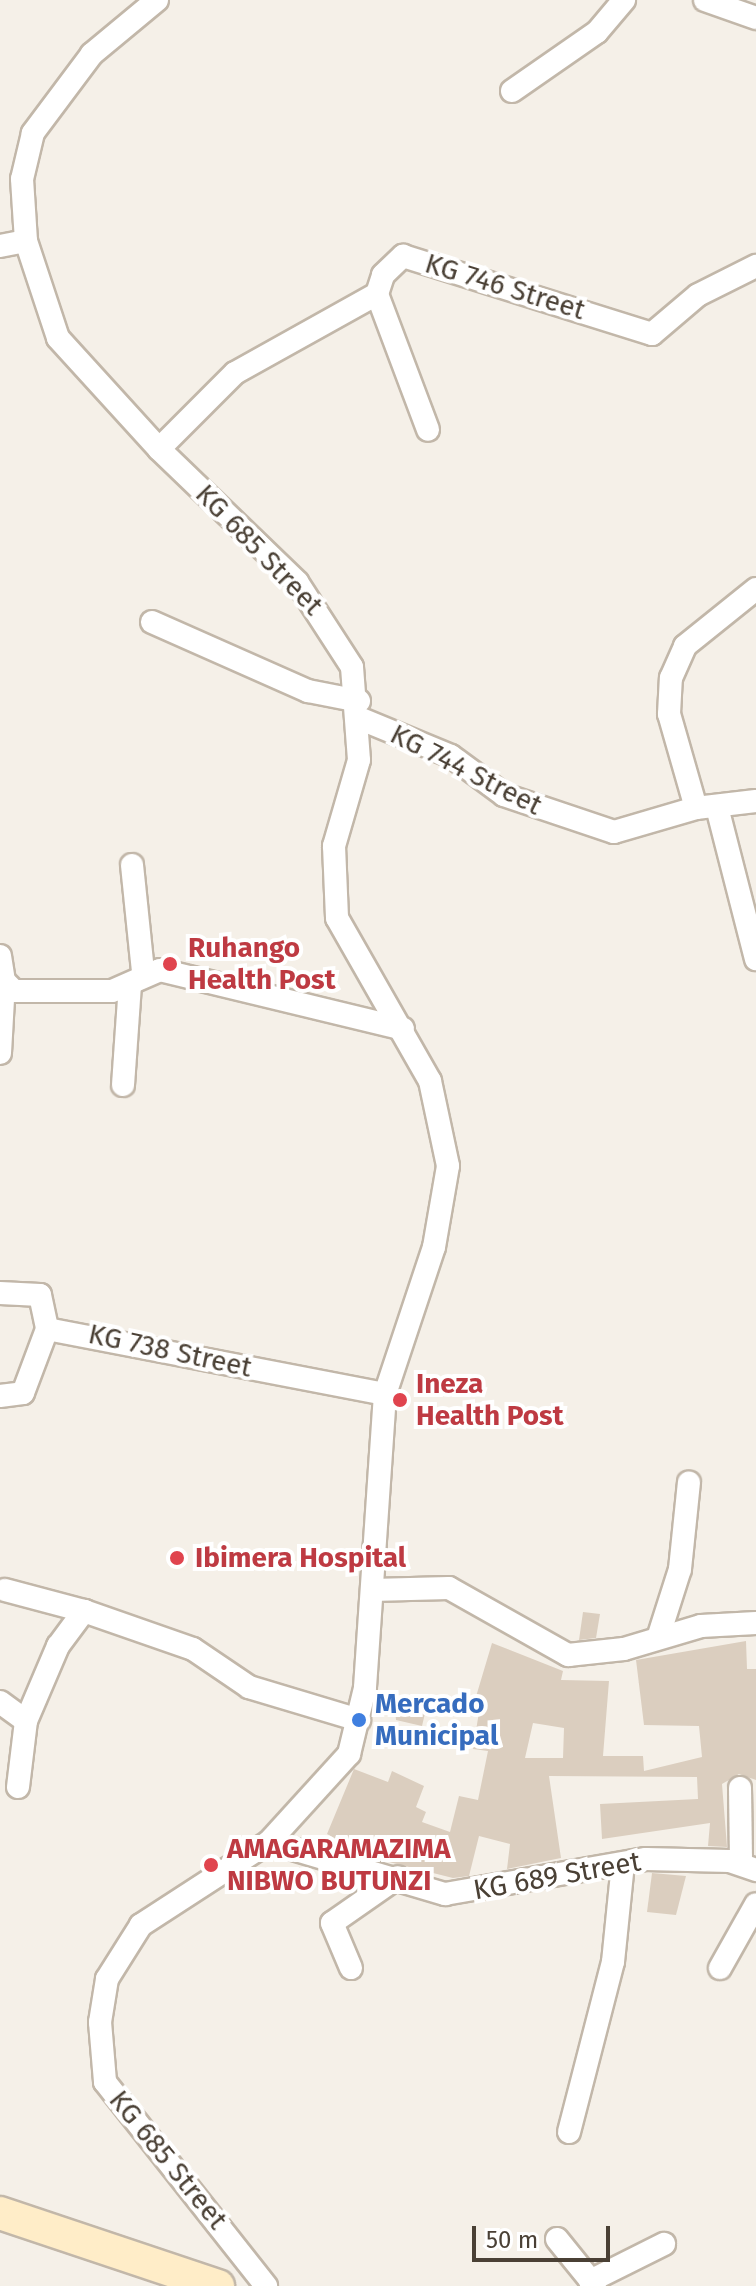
<!DOCTYPE html>
<style>
body{margin:0}
#map{position:relative;width:756px;height:2286px;overflow:hidden;background:#f5f0e8;font-family:"Fira Sans",sans-serif}
div>[style]{position:absolute}
[style*='--x']{left:calc(var(--x)*1px);top:calc(var(--y)*1px);width:calc(var(--w)*1px);rotate:calc(var(--a)*1deg)}
.building>*{inset:0;background:#dbcebf}
.roads{filter:drop-shadow(2px 0 #c2b7a9) drop-shadow(-2px 0 #c2b7a9) drop-shadow(0 2px #c2b7a9) drop-shadow(0 -2px #c2b7a9)}
.street>*{height:22px;margin:-11px;padding:0 11px;transform-origin:11px;border-radius:11px;background:#fff}
.secondary>*{height:32px;margin:-16px;padding:0 16px;transform-origin:16px;border-radius:16px;background:#ffedc8}
.dots>*{width:22px;height:22px;translate:-50% -50%;box-sizing:border-box;border:4px solid #fff;border-radius:50%}
span{translate:-50% -50%;white-space:nowrap;text-align:center;line-height:1.15;-webkit-text-stroke:8px #fff;paint-order:stroke}
.street-label{font-size:28px;color:#4a4035}
.health-label{font-size:28px;color:#be3a42;font-weight:700}
.left{translate:0 -50%;text-align:left}
.shop-label{font-size:28px;color:#366cbe;font-weight:700}
.scale{position:absolute;left:472px;top:2226px;width:138px;height:36px;box-sizing:border-box;border:4px solid #4a4035;border-top:0;padding-left:10px;font-size:24px;line-height:28px;white-space:nowrap;color:#4a4035;-webkit-text-stroke:6px #fff;paint-order:stroke}
</style>
<div id="map">
<div class="building">
<i style="clip-path:polygon(583px 1612px,600px 1614px,596px 1638px,579px 1640px)"></i>
<i style="clip-path:polygon(evenodd,746px 1641px,747px 1669px,756px 1669px,756px 1780px,739px 1774px,722px 1784px,727px 1847px,708px 1846px,710px 1823px,602px 1839px,600px 1804px,698px 1799px,697px 1777px,549px 1776px,561px 1858px,507px 1869px,510px 1844px,479px 1836px,469px 1876px,453px 1878px,369px 1857px,327px 1834px,354px 1769px,388px 1782px,392px 1771px,424px 1786px,416px 1807px,426px 1812px,422px 1822px,450px 1832px,459px 1796px,478px 1800px,488px 1751px,473px 1749px,479px 1712px,472px 1710px,492px 1643px,563px 1671px,561px 1680px,609px 1681px,603px 1756px,643px 1756px,644px 1771px,702px 1757px,699px 1726px,644px 1725px,636px 1660px,746px 1641px,533px 1723px,564px 1728px,563px 1758px,525px 1758px,533px 1723px)"></i>
<i style="clip-path:polygon(394px 1697px,427px 1705px,422px 1726px,396px 1720px)"></i>
<i style="clip-path:polygon(652px 1873px,686px 1876px,676px 1915px,647px 1912px)"></i>
</div>
<div class="roads">
<div class="street">
<i style="--x:157;--y:0;--w:85;--a:140.3"></i>
<i style="--x:92;--y:54;--w:99;--a:126.8"></i>
<i style="--x:33;--y:133;--w:47;--a:103.4"></i>
<i style="--x:22;--y:179;--w:62;--a:86.3"></i>
<i style="--x:26;--y:241;--w:102;--a:71.7"></i>
<i style="--x:58;--y:338;--w:150;--a:47.7"></i>
<i style="--x:159;--y:449;--w:192;--a:43.9"></i>
<i style="--x:297;--y:582;--w:101;--a:57.1"></i>
<i style="--x:352;--y:667;--w:93;--a:85.7"></i>
<i style="--x:359;--y:760;--w:90;--a:106.2"></i>
<i style="--x:334;--y:846;--w:72;--a:87.6"></i>
<i style="--x:337;--y:918;--w:188;--a:60.3"></i>
<i style="--x:430;--y:1081;--w:87;--a:78"></i>
<i style="--x:448;--y:1166;--w:82;--a:99.8"></i>
<i style="--x:434;--y:1247;--w:155;--a:108.4"></i>
<i style="--x:385;--y:1394;--w:295;--a:93.9"></i>
<i style="--x:365;--y:1688;--w:68;--a:103.6"></i>
<i style="--x:349;--y:1754;--w:119;--a:132.3"></i>
<i style="--x:269;--y:1842;--w:153;--a:147"></i>
<i style="--x:141;--y:1925;--w:64;--a:122.2"></i>
<i style="--x:107;--y:1979;--w:44;--a:99.2"></i>
<i style="--x:100;--y:2022;--w:60;--a:85.2"></i>
<i style="--x:105;--y:2082;--w:260;--a:51.7"></i>
<i style="--x:705;--y:0;--w:54;--a:19.4"></i>
<i style="--x:512;--y:91;--w:103;--a:-34.8"></i>
<i style="--x:597;--y:32;--w:42;--a:-49.8"></i>
<i style="--x:0;--y:246;--w:26;--a:-11"></i>
<i style="--x:377;--y:294;--w:145;--a:69.4"></i>
<i style="--x:159;--y:449;--w:107;--a:-45"></i>
<i style="--x:235;--y:373;--w:162;--a:-29.1"></i>
<i style="--x:377;--y:294;--w:20;--a:-72"></i>
<i style="--x:383;--y:275;--w:28;--a:-44"></i>
<i style="--x:403;--y:256;--w:261;--a:17.4"></i>
<i style="--x:652;--y:334;--w:60;--a:-40.3"></i>
<i style="--x:698;--y:295;--w:65;--a:-26.6"></i>
<i style="--x:152;--y:622;--w:171;--a:23.9"></i>
<i style="--x:308;--y:691;--w:52;--a:11.1"></i>
<i style="--x:361;--y:719;--w:97;--a:22.3"></i>
<i style="--x:451;--y:756;--w:66;--a:36.3"></i>
<i style="--x:504;--y:795;--w:116;--a:18.6"></i>
<i style="--x:614;--y:832;--w:85;--a:-16.3"></i>
<i style="--x:696;--y:808;--w:60;--a:-6.7"></i>
<i style="--x:696;--y:808;--w:98;--a:-106"></i>
<i style="--x:669;--y:714;--w:36;--a:-87"></i>
<i style="--x:671;--y:678;--w:35;--a:-66"></i>
<i style="--x:685;--y:646;--w:91;--a:-38.8"></i>
<i style="--x:718;--y:811;--w:153;--a:75.6"></i>
<i style="--x:132;--y:865;--w:108;--a:84.1"></i>
<i style="--x:0;--y:956;--w:25;--a:81"></i>
<i style="--x:4;--y:981;--w:14;--a:45"></i>
<i style="--x:14;--y:991;--w:98;--a:0"></i>
<i style="--x:112;--y:991;--w:52;--a:-23.6"></i>
<i style="--x:160;--y:970;--w:250;--a:13.6"></i>
<i style="--x:0;--y:1053;--w:72;--a:-86.8"></i>
<i style="--x:123;--y:1085;--w:100;--a:-86"></i>
<i style="--x:0;--y:1293;--w:40;--a:2.9"></i>
<i style="--x:40;--y:1295;--w:35;--a:78"></i>
<i style="--x:0;--y:1396;--w:23;--a:-7"></i>
<i style="--x:23;--y:1393;--w:68;--a:-69.4"></i>
<i style="--x:47;--y:1329;--w:344;--a:10.9"></i>
<i style="--x:5;--y:1590;--w:82;--a:14.9"></i>
<i style="--x:372;--y:1590;--w:77;--a:-1.5"></i>
<i style="--x:449;--y:1588;--w:137;--a:29.4"></i>
<i style="--x:568;--y:1655;--w:56;--a:-6.1"></i>
<i style="--x:624;--y:1649;--w:80;--a:-16.6"></i>
<i style="--x:701;--y:1626;--w:55;--a:-3.1"></i>
<i style="--x:659;--y:1635;--w:69;--a:-72.3"></i>
<i style="--x:680;--y:1569;--w:87;--a:-84.1"></i>
<i style="--x:0;--y:1702;--w:32;--a:36"></i>
<i style="--x:18;--y:1787;--w:66;--a:-83.1"></i>
<i style="--x:26;--y:1721;--w:82;--a:-66.9"></i>
<i style="--x:58;--y:1646;--w:44;--a:-53.4"></i>
<i style="--x:84;--y:1611;--w:115;--a:19.2"></i>
<i style="--x:193;--y:1649;--w:68;--a:34.2"></i>
<i style="--x:249;--y:1687;--w:115;--a:16.7"></i>
<i style="--x:740;--y:1788;--w:75;--a:89.2"></i>
<i style="--x:269;--y:1842;--w:184;--a:16.5"></i>
<i style="--x:445;--y:1894;--w:204;--a:-9.9"></i>
<i style="--x:646;--y:1859;--w:84;--a:1.4"></i>
<i style="--x:730;--y:1861;--w:28;--a:19"></i>
<i style="--x:351;--y:1968;--w:49;--a:-112.9"></i>
<i style="--x:332;--y:1923;--w:80;--a:-34.9"></i>
<i style="--x:720;--y:1968;--w:73;--a:-60.6"></i>
<i style="--x:569;--y:2132;--w:176;--a:-75.5"></i>
<i style="--x:613;--y:1962;--w:99;--a:-84.2"></i>
<i style="--x:557;--y:2239;--w:60;--a:51"></i>
<i style="--x:590;--y:2281;--w:83;--a:-26.6"></i>
</div>
<div class="secondary">
<i style="--x:0;--y:2213;--w:230;--a:18.5"></i>
</div>
</div>
<div class="dots">
<i style="left:170px;top:964px;background:#e0444e"></i>
<i style="left:400px;top:1400px;background:#e0444e"></i>
<i style="left:177px;top:1558px;background:#e0444e"></i>
<i style="left:359px;top:1720px;background:#3f7fe0"></i>
<i style="left:211px;top:1865px;background:#e0444e"></i>
</div>
<div class="street-label">
<span style="left:505px;top:287px;rotate:17deg">KG 746 Street</span>
<span style="left:259px;top:550px;rotate:46deg">KG 685 Street</span>
<span style="left:466px;top:770px;rotate:27deg">KG 744 Street</span>
<span style="left:170px;top:1351px;rotate:12deg">KG 738 Street</span>
<span style="left:557px;top:1876px;rotate:-10deg">KG 689 Street</span>
<span style="left:168px;top:2160px;rotate:51deg">KG 685 Street</span>
</div>
<div class="health-label">
<span class="left" style="left:188px;top:964px">Ruhango<br>Health Post</span>
<span class="left" style="left:416px;top:1400px">Ineza<br>Health Post</span>
<span class="left" style="left:195px;top:1558px">Ibimera Hospital</span>
<span class="left" style="left:227px;top:1865px">AMAGARAMAZIMA<br>NIBWO BUTUNZI</span>
</div>
<div class="shop-label">
<span class="left" style="left:375px;top:1720px">Mercado<br>Municipal</span>
</div>
<div class="scale">50 m</div>
</div>
